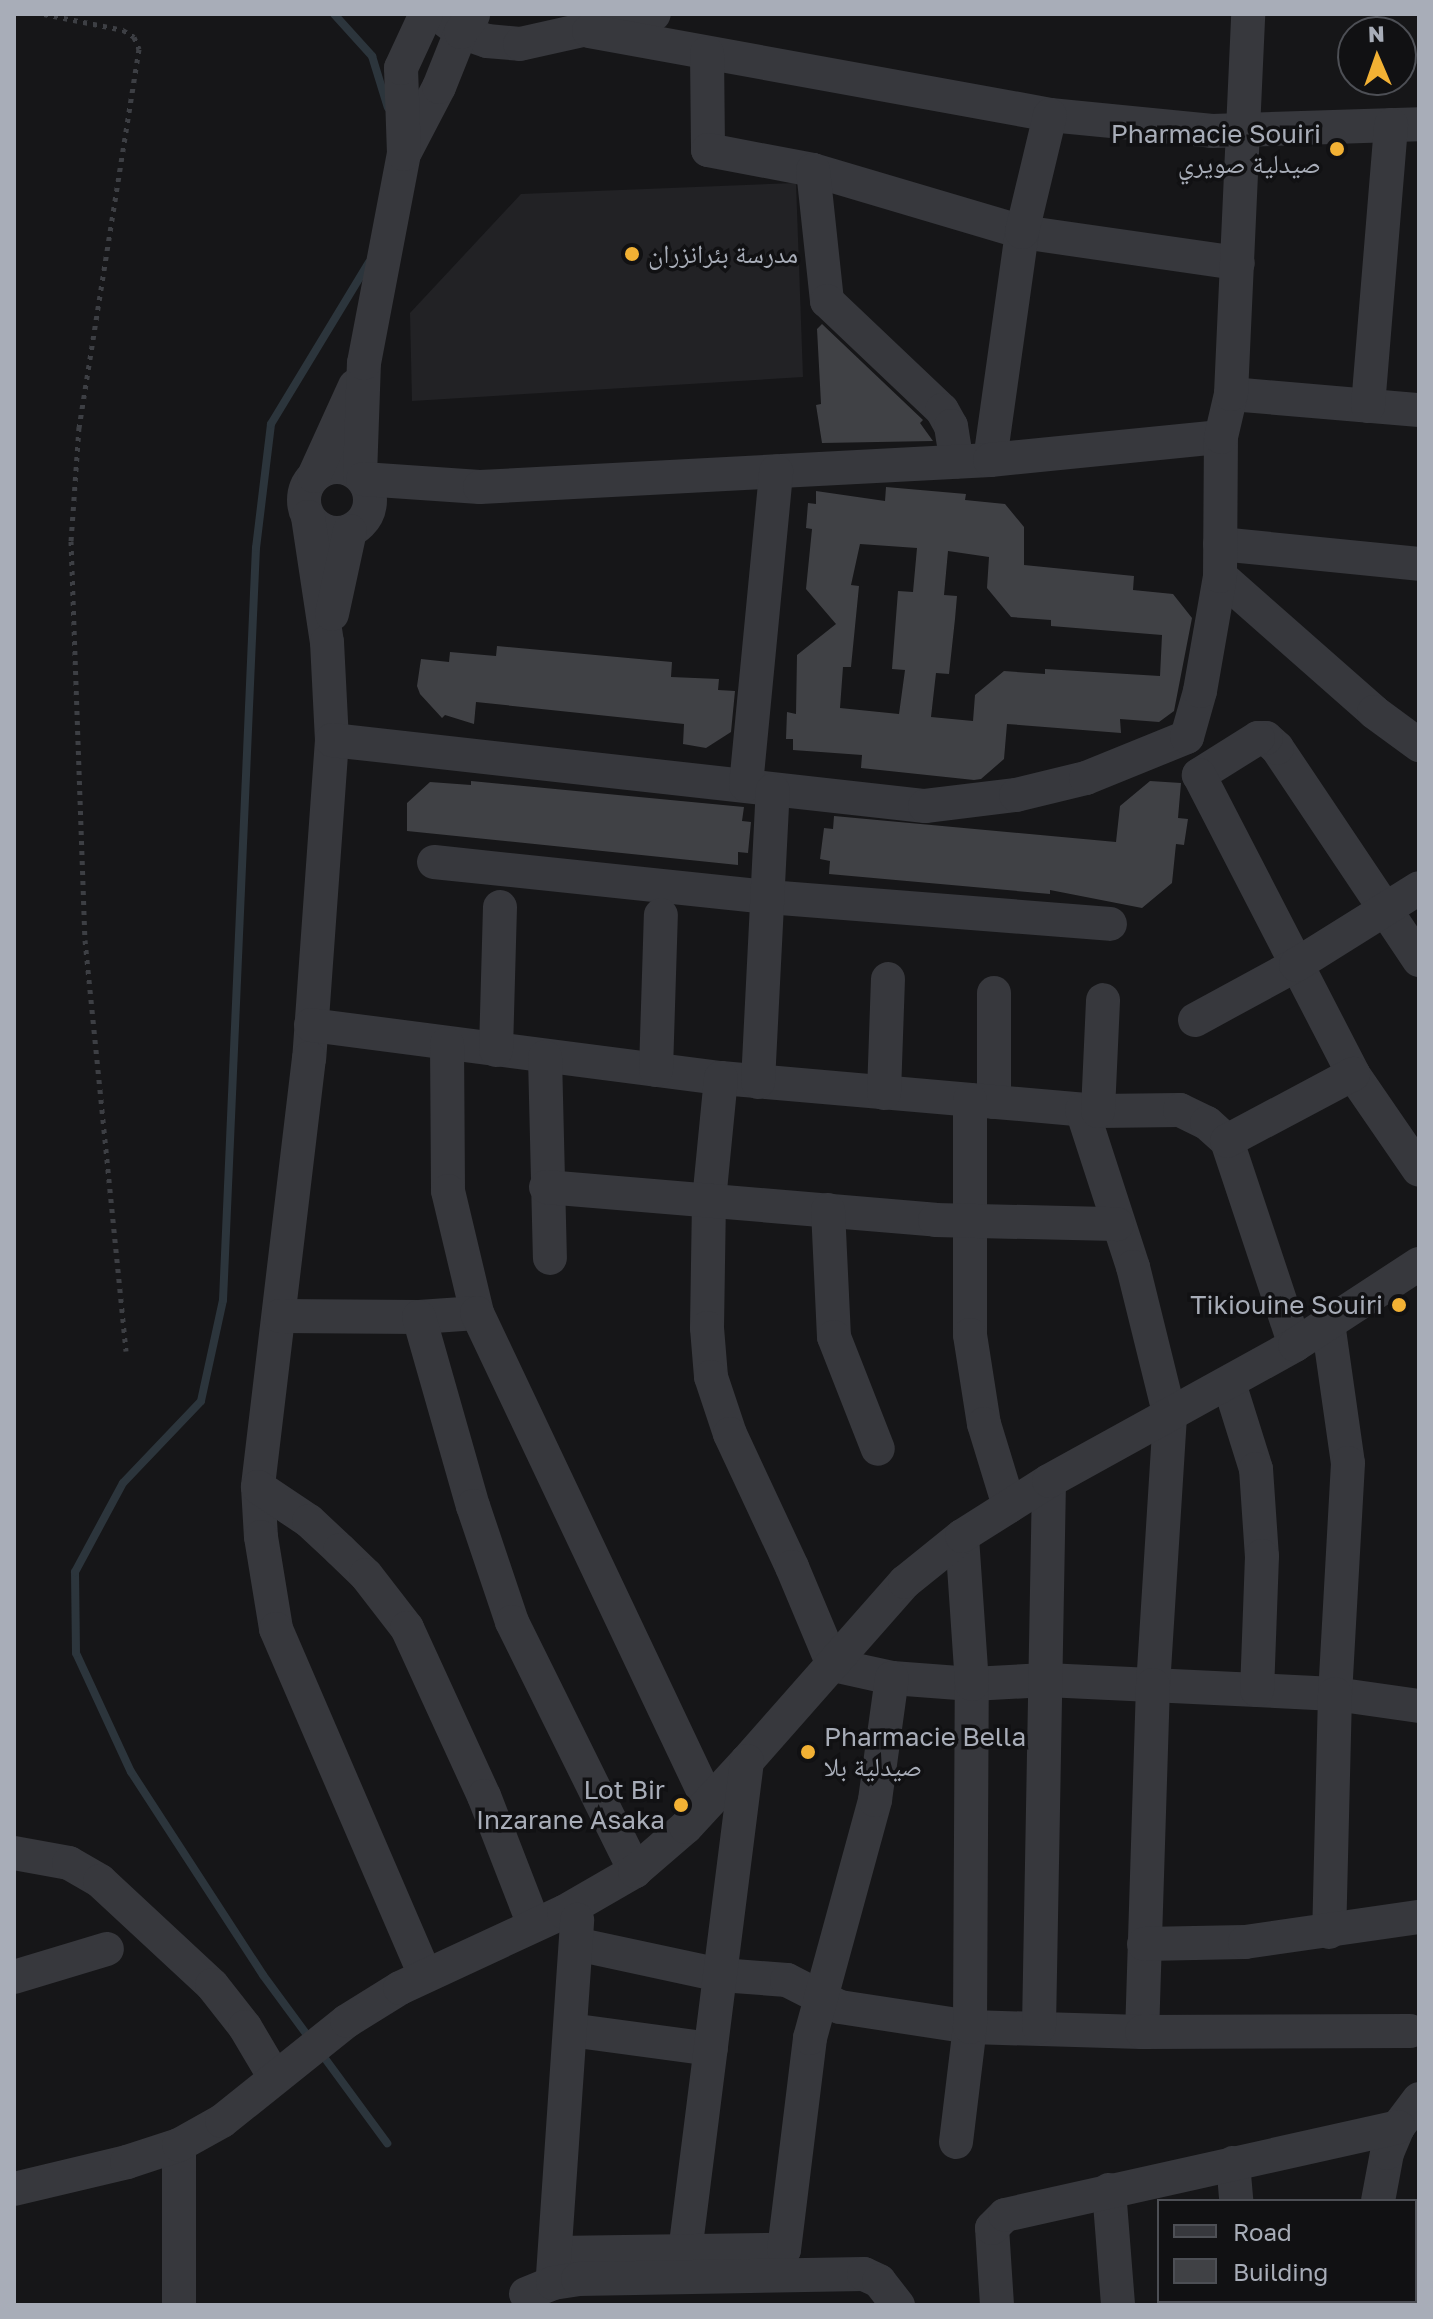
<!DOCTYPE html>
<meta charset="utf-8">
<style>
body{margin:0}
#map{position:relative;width:1433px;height:2319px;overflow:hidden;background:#161618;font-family:"Golos Text","Noto Naskh Arabic",sans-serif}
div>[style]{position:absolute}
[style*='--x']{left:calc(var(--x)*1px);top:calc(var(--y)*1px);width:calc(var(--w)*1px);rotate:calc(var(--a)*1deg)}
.built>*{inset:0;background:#222225}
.stream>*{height:8px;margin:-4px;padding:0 4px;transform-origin:4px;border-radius:4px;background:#2c353c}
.building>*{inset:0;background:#404145}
.path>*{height:5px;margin-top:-2.5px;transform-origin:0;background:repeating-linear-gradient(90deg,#3d3f44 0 4px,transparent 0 10px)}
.minor>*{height:34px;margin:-17px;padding:0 17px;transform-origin:17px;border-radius:17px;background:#37383d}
.minor>.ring{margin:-17px;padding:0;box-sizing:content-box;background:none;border:34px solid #37383d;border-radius:50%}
.dots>*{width:22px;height:22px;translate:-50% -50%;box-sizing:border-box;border:4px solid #111113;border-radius:50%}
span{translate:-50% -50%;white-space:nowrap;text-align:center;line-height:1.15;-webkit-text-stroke:7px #111113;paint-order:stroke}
.poi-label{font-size:26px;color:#a8adb8}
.right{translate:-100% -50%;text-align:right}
.left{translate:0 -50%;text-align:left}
.frame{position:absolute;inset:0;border:16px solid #a8adb8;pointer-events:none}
.legend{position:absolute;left:1157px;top:2199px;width:260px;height:104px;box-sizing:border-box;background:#111113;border:2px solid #4d4f55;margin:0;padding:10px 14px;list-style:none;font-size:24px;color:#a8adb8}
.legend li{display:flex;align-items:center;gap:16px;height:40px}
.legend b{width:40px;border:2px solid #4d4f55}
.north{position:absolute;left:1337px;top:16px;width:80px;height:80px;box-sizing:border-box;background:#111113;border:2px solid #4d4f55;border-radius:50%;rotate:358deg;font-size:22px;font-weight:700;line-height:32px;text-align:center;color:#a8adb8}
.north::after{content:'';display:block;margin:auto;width:28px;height:36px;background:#f2b134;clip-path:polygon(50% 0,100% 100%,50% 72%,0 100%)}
</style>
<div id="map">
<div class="built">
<i style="clip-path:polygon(796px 183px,803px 377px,412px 401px,410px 313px,521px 194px)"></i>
</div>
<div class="stream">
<i style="--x:334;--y:14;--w:57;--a:47.9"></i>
<i style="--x:372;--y:56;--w:54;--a:72.9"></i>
<i style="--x:310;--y:2039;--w:79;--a:-126.3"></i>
<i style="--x:263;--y:1975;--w:242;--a:-123"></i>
<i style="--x:131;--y:1772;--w:131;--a:-114.8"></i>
<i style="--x:76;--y:1653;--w:81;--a:-90.7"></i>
<i style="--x:75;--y:1572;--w:101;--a:-61.7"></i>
<i style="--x:123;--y:1483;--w:113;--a:-46.4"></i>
<i style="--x:201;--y:1401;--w:103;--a:-77.7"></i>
<i style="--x:223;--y:1300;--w:753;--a:-87.49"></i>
<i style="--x:256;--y:548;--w:125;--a:-83.1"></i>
<i style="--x:271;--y:424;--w:189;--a:-58.8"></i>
<i style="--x:321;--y:2053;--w:112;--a:53.7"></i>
</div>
<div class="building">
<i style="clip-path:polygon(822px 324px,923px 420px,920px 423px,933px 441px,822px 443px,816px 405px,821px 404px,817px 329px)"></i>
<i style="clip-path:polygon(evenodd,886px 487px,966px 494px,965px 500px,1005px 504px,1024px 527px,1024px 565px,1134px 576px,1133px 590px,1173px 594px,1192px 618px,1174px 711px,1159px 722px,1120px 719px,1121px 733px,1007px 724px,1004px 759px,981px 779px,974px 780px,861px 768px,862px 755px,793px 750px,793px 739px,786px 739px,787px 712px,796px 714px,797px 655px,836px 624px,806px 589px,812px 529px,806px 528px,808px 503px,816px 504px,816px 491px,885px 501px,886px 487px,860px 544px,917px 548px,913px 592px,898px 591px,892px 669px,905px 670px,899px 714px,840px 708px,843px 667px,851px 667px,859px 586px,851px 585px,860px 544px,886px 487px,948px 551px,989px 557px,987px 588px,1011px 617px,1051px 620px,1051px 626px,1162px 635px,1160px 676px,1045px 669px,1045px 674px,1004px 671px,975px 695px,973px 721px,931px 717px,936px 673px,949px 674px,955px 619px,957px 596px,944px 595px,948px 551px)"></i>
<i style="clip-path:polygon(497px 646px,672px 662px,671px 677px,719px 679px,718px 690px,735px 691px,731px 732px,706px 748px,683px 744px,684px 724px,476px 702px,474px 724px,445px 715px,442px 718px,420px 694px,417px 686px,421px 659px,449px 662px,450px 652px,496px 656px)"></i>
<i style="clip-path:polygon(471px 781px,744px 807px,742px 821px,751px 822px,748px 853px,738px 852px,738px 865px,407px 831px,407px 803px,430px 782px,471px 785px)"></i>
<i style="clip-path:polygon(1150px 781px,1181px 783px,1178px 818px,1188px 819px,1184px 845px,1176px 844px,1172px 883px,1142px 908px,1050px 890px,1050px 894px,829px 874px,830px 861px,820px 859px,824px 828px,833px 829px,834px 816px,1116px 842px,1120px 806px)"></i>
</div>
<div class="path">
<i style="--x:44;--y:14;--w:81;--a:11.4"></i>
<i style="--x:123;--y:30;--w:13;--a:32"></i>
<i style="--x:134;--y:37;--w:13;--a:67"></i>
<i style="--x:139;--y:49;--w:383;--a:99"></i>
<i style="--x:79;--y:427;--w:114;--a:94"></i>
<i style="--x:71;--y:541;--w:399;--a:88"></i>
<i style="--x:85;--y:940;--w:413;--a:84.3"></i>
</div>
<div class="minor">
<i style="--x:437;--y:14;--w:30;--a:37"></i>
<i style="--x:461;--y:32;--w:28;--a:19"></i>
<i style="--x:487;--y:41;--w:33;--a:5"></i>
<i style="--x:520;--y:44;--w:137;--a:-12.6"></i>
<i style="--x:589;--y:31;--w:469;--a:10.3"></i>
<i style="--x:1050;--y:115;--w:163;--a:5.6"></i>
<i style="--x:1212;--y:131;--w:207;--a:-1.9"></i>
<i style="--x:707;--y:53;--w:97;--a:89.4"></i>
<i style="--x:708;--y:150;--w:107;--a:10.8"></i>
<i style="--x:813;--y:170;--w:218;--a:16.5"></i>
<i style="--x:1022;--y:232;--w:218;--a:8.2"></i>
<i style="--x:406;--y:150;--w:71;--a:-62.4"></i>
<i style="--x:439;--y:87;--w:59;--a:-68.2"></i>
<i style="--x:461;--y:32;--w:21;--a:-55"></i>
<i style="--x:813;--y:170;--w:132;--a:83.9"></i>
<i style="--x:827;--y:301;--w:158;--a:43.5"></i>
<i style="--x:942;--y:410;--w:18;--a:61"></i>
<i style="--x:951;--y:426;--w:36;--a:81"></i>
<i style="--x:1231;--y:394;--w:189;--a:4.9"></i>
<i style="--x:1368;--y:406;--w:282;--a:-85.3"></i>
<i style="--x:990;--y:460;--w:230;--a:-82"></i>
<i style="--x:1022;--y:232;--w:120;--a:-76.5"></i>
<i class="ring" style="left:304px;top:467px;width:32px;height:32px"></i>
<i style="--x:314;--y:476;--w:99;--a:-65.5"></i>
<i style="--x:360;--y:476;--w:113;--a:-88"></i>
<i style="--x:364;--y:363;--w:213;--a:-79.2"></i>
<i style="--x:404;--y:154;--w:86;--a:-92"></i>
<i style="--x:401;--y:68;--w:60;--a:-65.2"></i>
<i style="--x:363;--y:479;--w:117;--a:3.9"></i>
<i style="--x:480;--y:487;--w:511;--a:-3.03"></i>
<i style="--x:990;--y:460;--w:232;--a:-5.7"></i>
<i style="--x:308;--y:517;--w:126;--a:81.4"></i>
<i style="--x:327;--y:642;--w:98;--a:87.1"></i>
<i style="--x:332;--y:740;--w:319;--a:94.1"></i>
<i style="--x:309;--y:1058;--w:432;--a:96.8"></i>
<i style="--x:258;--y:1487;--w:50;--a:86.6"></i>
<i style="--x:261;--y:1537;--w:93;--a:80.7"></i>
<i style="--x:276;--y:1629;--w:377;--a:66.7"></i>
<i style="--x:1220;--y:544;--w:200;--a:5.7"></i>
<i style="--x:1220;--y:576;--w:205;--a:41.4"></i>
<i style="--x:1374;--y:712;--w:56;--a:36.3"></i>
<i style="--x:332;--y:614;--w:85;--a:-77.8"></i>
<i style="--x:332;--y:740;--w:597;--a:6.35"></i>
<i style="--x:925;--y:806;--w:92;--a:-6.9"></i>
<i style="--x:1016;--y:795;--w:72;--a:-13.7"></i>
<i style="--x:1086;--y:778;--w:109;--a:-22.1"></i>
<i style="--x:1187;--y:737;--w:48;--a:-74.2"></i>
<i style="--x:1200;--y:691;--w:117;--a:-80.1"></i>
<i style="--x:1220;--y:576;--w:139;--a:-89.6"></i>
<i style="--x:1221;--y:437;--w:44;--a:-76.9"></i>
<i style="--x:1231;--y:394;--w:380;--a:-87.4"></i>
<i style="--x:746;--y:785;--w:315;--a:-84.5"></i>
<i style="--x:434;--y:862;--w:336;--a:6"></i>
<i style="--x:768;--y:897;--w:343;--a:4.5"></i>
<i style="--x:1419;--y:960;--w:255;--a:-123.8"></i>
<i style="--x:1277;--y:748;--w:15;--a:-138"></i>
<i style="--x:1266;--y:738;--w:8;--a:180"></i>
<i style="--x:1258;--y:738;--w:70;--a:147.9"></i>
<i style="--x:1199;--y:775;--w:336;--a:62.7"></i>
<i style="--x:1353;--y:1074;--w:116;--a:55.5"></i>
<i style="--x:994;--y:993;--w:109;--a:90"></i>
<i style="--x:1195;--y:1020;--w:115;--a:-28.6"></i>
<i style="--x:1296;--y:965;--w:145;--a:-32"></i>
<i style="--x:311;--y:1025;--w:413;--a:7.4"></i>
<i style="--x:721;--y:1078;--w:378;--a:5"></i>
<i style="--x:1098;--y:1111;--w:82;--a:-0.7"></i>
<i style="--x:1180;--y:1110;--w:30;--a:26"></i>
<i style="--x:1207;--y:1123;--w:27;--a:42"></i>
<i style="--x:1227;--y:1141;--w:215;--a:71.6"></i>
<i style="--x:447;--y:1044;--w:147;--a:89.6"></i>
<i style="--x:448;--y:1191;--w:125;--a:76.6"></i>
<i style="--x:496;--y:1050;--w:143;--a:-88.4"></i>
<i style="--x:545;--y:1057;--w:201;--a:88.6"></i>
<i style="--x:656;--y:1070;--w:155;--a:-88.2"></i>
<i style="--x:721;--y:1078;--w:123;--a:95.6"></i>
<i style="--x:709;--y:1200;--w:128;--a:90.9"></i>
<i style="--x:707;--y:1328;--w:49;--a:85.3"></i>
<i style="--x:711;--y:1377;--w:60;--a:71.6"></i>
<i style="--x:730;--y:1434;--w:147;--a:65"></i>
<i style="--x:792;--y:1567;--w:106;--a:67.3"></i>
<i style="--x:833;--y:1665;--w:60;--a:12.4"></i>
<i style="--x:892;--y:1678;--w:80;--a:4.3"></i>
<i style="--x:972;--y:1684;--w:74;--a:-3.1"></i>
<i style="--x:1046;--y:1680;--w:211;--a:2.7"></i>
<i style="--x:1257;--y:1690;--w:78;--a:2.9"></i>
<i style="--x:1335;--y:1694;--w:85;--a:8.1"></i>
<i style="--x:758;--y:1082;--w:292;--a:-87.1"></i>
<i style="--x:884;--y:1093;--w:114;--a:-88"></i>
<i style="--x:970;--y:1100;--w:235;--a:90"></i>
<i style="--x:970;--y:1335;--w:90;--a:81.1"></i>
<i style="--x:984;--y:1424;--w:86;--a:73"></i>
<i style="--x:1082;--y:1110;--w:165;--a:72"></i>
<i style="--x:1133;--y:1267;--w:154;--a:76.1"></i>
<i style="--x:1170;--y:1416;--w:270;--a:93.6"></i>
<i style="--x:1153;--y:1685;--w:347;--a:91.8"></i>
<i style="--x:1098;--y:1111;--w:111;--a:-87.4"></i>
<i style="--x:1227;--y:1141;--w:143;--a:-28"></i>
<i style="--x:546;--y:1187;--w:390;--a:4.8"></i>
<i style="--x:935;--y:1220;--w:182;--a:1.3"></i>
<i style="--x:828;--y:1210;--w:127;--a:87.3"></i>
<i style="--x:834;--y:1337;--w:120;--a:68.6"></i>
<i style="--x:280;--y:1316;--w:139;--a:0.4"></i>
<i style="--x:419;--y:1317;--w:58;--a:-3.9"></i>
<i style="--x:477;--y:1313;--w:540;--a:64.67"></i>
<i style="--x:419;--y:1317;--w:197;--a:74.1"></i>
<i style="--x:473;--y:1506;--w:122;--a:71.4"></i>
<i style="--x:512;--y:1622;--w:278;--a:63.7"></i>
<i style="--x:1328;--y:1323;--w:141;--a:81.9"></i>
<i style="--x:1348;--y:1463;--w:231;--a:93.2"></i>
<i style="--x:1335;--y:1694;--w:238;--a:91.4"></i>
<i style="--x:1229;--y:1383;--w:90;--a:72.6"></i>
<i style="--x:1256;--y:1469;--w:87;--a:86.1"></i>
<i style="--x:1262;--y:1556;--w:134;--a:92.1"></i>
<i style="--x:258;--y:1487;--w:61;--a:33.7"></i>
<i style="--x:309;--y:1521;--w:42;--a:43.1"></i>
<i style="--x:340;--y:1550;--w:36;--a:44"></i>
<i style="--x:366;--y:1575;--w:67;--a:52.3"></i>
<i style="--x:407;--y:1628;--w:185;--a:65.4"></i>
<i style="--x:484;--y:1796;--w:138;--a:68.8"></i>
<i style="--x:14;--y:1853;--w:56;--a:10.3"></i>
<i style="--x:69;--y:1863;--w:36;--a:30"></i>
<i style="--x:100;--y:1881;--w:153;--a:42.9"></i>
<i style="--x:212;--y:1985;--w:53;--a:51.8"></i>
<i style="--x:245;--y:2027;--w:57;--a:59.4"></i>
<i style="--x:576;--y:1944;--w:148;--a:12.1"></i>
<i style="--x:721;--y:1975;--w:66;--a:4.3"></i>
<i style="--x:787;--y:1980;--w:59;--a:27"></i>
<i style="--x:840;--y:2007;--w:132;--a:8.7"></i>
<i style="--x:970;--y:2027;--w:172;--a:1.7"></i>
<i style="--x:1142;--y:2032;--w:268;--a:-0.2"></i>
<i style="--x:1144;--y:1944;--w:101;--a:-1.1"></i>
<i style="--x:1245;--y:1942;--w:176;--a:-8.2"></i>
<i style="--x:14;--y:1977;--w:97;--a:-16.8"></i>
<i style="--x:1039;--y:2027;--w:546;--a:-88.95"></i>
<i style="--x:570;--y:2030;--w:142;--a:7.7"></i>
<i style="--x:956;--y:2142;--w:116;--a:-83.1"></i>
<i style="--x:970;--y:2027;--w:343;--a:-89.7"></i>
<i style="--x:972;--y:1684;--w:148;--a:-93.9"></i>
<i style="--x:179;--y:2145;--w:160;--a:90"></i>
<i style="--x:1233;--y:2163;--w:38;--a:85"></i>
<i style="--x:14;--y:2189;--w:116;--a:-13.4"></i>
<i style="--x:127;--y:2162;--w:55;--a:-18.1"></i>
<i style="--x:179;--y:2145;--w:49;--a:-29.2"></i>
<i style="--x:222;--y:2121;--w:160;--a:-38.7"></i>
<i style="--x:347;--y:2021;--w:62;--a:-31.9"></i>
<i style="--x:400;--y:1988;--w:181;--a:-24.9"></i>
<i style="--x:564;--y:1912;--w:82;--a:-30"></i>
<i style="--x:635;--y:1871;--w:67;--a:-40.8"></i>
<i style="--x:686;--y:1827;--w:90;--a:-47.3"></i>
<i style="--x:747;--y:1761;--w:239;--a:-48.6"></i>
<i style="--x:905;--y:1582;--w:73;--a:-38.9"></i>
<i style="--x:962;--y:1536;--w:103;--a:-32.3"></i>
<i style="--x:1049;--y:1481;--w:281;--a:-28.9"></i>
<i style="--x:1295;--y:1345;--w:148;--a:-33.2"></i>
<i style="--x:1109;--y:2190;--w:115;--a:85.5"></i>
<i style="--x:1378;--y:2201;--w:49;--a:-79.4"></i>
<i style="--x:1387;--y:2153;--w:28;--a:-67"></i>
<i style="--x:1398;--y:2127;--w:35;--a:-53"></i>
<i style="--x:685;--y:2252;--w:495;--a:-82.8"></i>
<i style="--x:555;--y:2253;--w:229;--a:-0.8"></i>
<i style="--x:784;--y:2250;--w:214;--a:-83"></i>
<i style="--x:810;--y:2038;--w:247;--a:-74.7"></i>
<i style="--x:875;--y:1800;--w:123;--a:-82.1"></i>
<i style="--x:553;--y:2275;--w:356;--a:-86.1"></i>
<i style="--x:526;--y:2294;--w:29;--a:-22"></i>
<i style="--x:553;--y:2283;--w:25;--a:-9"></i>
<i style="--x:578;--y:2279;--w:286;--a:-1"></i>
<i style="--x:864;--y:2274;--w:17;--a:25"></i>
<i style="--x:879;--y:2281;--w:31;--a:52"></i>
<i style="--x:1244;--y:2301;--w:4;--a:90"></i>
<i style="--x:1381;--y:2301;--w:4;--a:90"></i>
<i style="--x:997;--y:2305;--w:77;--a:-93.7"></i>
<i style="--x:992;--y:2228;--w:18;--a:-45"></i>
<i style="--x:1005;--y:2215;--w:403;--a:-12.6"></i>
</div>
<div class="dots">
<i style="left:1337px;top:149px;background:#f2b134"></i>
<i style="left:632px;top:254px;background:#f2b134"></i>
<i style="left:1399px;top:1305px;background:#f2b134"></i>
<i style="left:808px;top:1752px;background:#f2b134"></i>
<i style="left:681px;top:1805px;background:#f2b134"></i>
</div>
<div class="poi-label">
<span class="right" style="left:1321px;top:149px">Pharmacie Souiri<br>صيدلية صويري</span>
<span class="left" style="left:648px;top:254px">مدرسة بئرانزران</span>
<span class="right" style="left:1383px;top:1305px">Tikiouine Souiri</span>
<span class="left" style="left:824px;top:1752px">Pharmacie Bella<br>صيدلية بلا</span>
<span class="right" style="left:665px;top:1805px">Lot Bir<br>Inzarane Asaka</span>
</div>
<div class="frame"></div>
<ul class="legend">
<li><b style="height:10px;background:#37383d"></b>Road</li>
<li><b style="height:22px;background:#404145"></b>Building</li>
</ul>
<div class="north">N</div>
</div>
